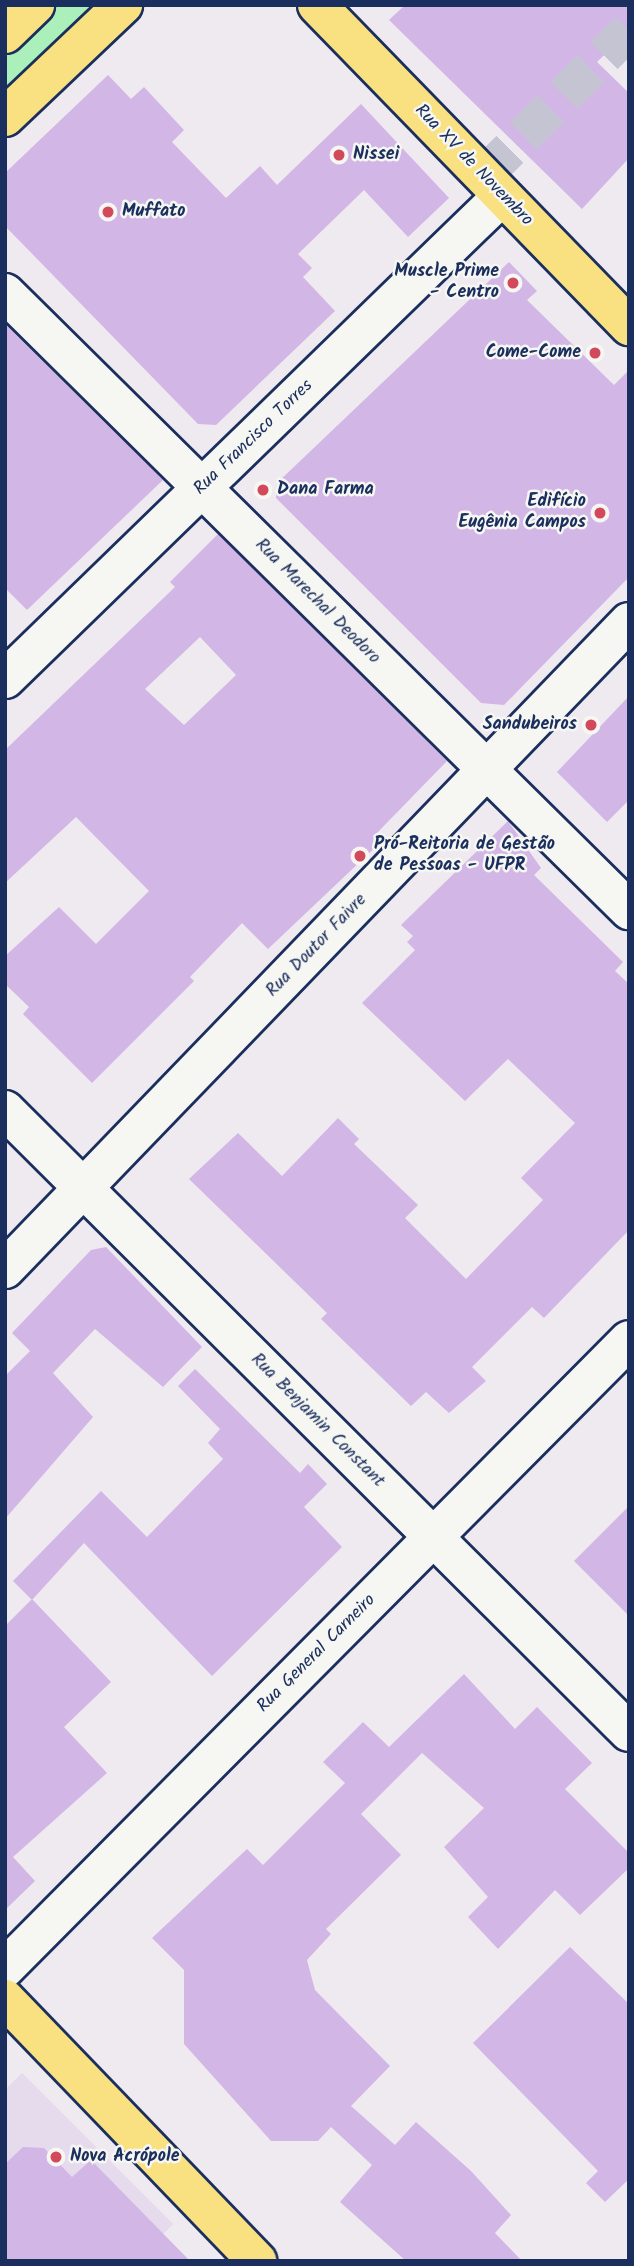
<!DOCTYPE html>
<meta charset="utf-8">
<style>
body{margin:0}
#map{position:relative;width:634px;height:2266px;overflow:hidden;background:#efe9f0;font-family:Kalam,sans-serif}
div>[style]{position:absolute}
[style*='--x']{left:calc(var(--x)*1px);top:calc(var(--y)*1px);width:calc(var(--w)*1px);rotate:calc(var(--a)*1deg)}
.built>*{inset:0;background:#e6daed}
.green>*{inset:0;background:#abf0bb}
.building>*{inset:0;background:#d2b7e6}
.minor-tunnel>*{height:38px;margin-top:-19px;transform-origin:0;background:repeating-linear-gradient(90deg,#c5c4d3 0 38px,transparent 0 57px)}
.roads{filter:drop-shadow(2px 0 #1b2f5e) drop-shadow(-2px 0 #1b2f5e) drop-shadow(0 2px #1b2f5e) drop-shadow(0 -2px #1b2f5e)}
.minor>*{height:38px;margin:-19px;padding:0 19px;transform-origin:19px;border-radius:19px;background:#f6f6f2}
.major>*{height:38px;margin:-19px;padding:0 19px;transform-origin:19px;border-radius:19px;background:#f9e181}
.dots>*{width:19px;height:19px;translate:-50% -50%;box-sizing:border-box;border:4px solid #f6f6f2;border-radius:50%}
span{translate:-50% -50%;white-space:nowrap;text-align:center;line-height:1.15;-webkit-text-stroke:5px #f6f6f2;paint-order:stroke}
.poi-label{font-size:18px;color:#1b2f5e;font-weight:700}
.left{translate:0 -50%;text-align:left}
.right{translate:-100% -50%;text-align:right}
.street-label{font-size:18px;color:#1b2f5e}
.frame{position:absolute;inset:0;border:7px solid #1b2f5e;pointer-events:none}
</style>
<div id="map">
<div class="built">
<i style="clip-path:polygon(22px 2073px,173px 2224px,137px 2261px,5px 2261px,5px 2090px)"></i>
</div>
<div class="green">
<i style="clip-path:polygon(50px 5px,122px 5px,5px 111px,5px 46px)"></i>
</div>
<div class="building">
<i style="clip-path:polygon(405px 5px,629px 5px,629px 31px,597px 62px,629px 93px,629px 158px,582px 209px,389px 20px)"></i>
<i style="clip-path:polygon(108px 75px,131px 99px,144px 87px,184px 130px,172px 142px,226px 198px,260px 166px,277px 185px,361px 104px,449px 198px,408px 237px,364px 190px,298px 254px,312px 268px,303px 277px,335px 311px,216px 425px,198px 424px,5px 226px,5px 173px)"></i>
<i style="clip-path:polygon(509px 262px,537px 291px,527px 300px,614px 385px,629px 370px,629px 577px,504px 705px,481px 703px,276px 498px,277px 483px)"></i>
<i style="clip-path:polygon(5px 324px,163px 480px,27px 610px,5px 588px)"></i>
<i style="clip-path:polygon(evenodd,218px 534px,447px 761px,376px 834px,383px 840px,268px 949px,242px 923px,190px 977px,194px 981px,92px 1083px,23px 1014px,29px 1007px,5px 984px,5px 956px,59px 907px,96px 944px,149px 891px,76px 817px,5px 883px,5px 750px,175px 587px,170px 582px,218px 534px,200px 637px,236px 675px,184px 725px,145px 689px,200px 637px)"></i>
<i style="clip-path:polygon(629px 696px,629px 800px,607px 822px,557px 772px)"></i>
<i style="clip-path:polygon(508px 821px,541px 868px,534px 875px,623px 962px,615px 971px,629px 984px,629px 1230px,544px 1318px,532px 1307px,472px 1367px,486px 1381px,449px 1413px,426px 1392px,411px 1406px,321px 1319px,327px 1313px,189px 1179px,238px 1133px,282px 1176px,338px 1118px,359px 1139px,354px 1144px,418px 1205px,405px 1218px,466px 1279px,543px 1200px,521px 1178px,575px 1123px,508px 1059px,465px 1101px,362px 1003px,415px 950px,407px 942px,413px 936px,401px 925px)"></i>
<i style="clip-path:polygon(106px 1247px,202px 1347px,163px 1387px,95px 1329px,53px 1373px,93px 1417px,5px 1519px,5px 1376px,30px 1351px,12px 1333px,91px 1250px)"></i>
<i style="clip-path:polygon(195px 1369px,300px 1473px,308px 1464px,327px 1484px,304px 1507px,342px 1547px,212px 1676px,84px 1543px,32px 1600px,13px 1581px,101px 1491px,147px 1537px,223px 1459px,208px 1443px,220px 1429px,178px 1386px)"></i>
<i style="clip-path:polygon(629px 1506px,629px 1616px,574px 1561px)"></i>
<i style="clip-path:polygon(32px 1599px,111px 1682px,64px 1727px,107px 1773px,13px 1857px,35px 1881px,5px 1910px,5px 1626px)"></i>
<i style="clip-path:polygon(464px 1674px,515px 1729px,537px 1707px,592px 1763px,565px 1789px,629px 1853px,629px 1868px,580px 1915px,555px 1890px,498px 1949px,468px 1917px,488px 1897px,444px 1847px,484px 1808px,422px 1753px,361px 1814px,401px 1855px,326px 1929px,331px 1934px,307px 1960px,315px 1990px,390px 2066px,351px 2106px,395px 2145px,416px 2122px,471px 2171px,511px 2215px,495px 2233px,522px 2261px,406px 2261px,340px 2202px,372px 2165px,331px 2127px,318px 2141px,271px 2141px,184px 2044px,184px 1970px,152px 1938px,247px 1849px,263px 1865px,345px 1783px,323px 1762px,363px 1722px,389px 1747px)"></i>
<i style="clip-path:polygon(570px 1947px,629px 2004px,629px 2179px,605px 2202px,586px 2183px,598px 2171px,473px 2043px)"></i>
<i style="clip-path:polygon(23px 2147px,44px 2148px,72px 2177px,91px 2160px,190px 2261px,5px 2261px,5px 2164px)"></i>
</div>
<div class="minor-tunnel">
<i style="--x:483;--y:176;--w:206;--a:-44.8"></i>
</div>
<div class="roads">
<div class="minor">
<i style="--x:5;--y:293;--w:878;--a:44.68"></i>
<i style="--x:5;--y:679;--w:693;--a:-44.18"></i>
<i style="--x:5;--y:1110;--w:881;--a:44.91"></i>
<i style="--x:5;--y:1269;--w:899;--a:-46.04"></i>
<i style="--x:5;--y:1968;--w:885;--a:-45.18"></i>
</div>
<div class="major">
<i style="--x:317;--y:5;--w:448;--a:45.8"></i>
<i style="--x:5;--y:34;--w:42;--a:-44"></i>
<i style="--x:5;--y:117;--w:163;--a:-43.5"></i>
<i style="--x:5;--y:1999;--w:364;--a:46.1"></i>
</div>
</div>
<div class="dots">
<i style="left:339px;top:155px;background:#d1495b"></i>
<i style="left:108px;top:212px;background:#d1495b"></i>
<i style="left:513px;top:283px;background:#d1495b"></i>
<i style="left:595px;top:353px;background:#d1495b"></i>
<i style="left:263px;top:490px;background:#d1495b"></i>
<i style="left:600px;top:513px;background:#d1495b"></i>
<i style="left:591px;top:725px;background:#d1495b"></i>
<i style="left:360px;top:856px;background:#d1495b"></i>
<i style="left:56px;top:2157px;background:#d1495b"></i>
</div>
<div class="poi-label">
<span class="left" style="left:353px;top:155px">Nissei</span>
<span class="left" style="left:122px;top:212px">Muffato</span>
<span class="right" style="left:499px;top:283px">Muscle Prime<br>- Centro</span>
<span class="right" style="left:581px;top:353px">Come-Come</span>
<span class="left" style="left:277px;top:490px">Dana Farma</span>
<span class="right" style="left:586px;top:513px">Edifício<br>Eugênia Campos</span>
<span class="right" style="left:577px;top:725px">Sandubeiros</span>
<span class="left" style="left:374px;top:856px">Pró-Reitoria de Gestão<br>de Pessoas - UFPR</span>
<span class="left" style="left:70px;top:2157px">Nova Acrópole</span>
</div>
<div class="street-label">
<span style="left:473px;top:166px;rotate:46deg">Rua XV de Novembro</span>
<span style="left:254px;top:438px;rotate:-44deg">Rua Francisco Torres</span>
<span style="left:317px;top:602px;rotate:45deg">Rua Marechal Deodoro</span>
<span style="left:317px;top:946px;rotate:-46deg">Rua Doutor Faivre</span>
<span style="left:317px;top:1421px;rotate:45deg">Rua Benjamin Constant</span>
<span style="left:317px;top:1654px;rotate:-45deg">Rua General Carneiro</span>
</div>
<div class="frame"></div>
</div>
